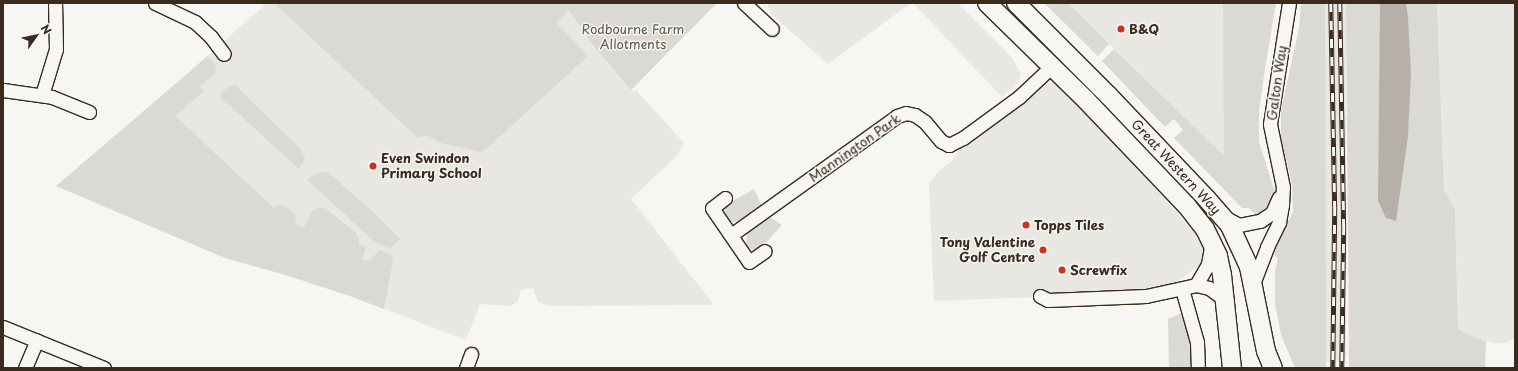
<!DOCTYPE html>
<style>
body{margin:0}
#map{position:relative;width:1518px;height:371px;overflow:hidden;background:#f6f6f2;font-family:"Playpen Sans",sans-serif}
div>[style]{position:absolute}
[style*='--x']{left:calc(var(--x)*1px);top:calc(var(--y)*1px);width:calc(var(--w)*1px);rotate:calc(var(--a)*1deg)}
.built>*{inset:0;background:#e8e7e2;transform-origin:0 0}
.green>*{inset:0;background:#dad9d3}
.water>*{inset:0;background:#b6b0a9}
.roads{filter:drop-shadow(1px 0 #3b2a1e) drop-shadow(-1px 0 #3b2a1e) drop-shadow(0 1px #3b2a1e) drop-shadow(0 -1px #3b2a1e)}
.minor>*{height:13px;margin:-6.5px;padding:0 6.5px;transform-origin:6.5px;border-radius:6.5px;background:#f6f6f2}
.secondary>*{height:18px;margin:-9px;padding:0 9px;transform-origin:9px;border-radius:9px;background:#f6f6f2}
.rail>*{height:4.5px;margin-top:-2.25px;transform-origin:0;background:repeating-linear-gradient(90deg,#f6f6f2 0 9px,#3b2a1e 0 18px);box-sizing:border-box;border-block:1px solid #3b2a1e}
.dots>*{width:11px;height:11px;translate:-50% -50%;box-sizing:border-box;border:2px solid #f6f6f2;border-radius:50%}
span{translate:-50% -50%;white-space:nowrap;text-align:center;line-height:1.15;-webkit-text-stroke:3px #f6f6f2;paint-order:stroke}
.poi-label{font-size:13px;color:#3b2a1e;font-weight:700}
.left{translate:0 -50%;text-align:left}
.right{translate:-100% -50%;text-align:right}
.park-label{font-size:13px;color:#63564b}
.street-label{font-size:13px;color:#3b2a1e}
.frame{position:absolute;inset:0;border:4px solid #3b2a1e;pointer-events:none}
.north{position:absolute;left:16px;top:16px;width:40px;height:40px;-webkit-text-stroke:3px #f6f6f2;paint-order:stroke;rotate:57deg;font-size:11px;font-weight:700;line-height:16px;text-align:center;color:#3b2a1e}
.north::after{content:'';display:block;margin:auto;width:14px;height:18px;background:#3b2a1e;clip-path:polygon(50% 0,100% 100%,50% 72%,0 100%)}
</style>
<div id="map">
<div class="built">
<i style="clip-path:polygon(267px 3px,564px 3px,592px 44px,631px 90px,634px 92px,636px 90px,684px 143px,677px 156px,631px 199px,714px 305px,547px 306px,538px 301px,533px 288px,521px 290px,518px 301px,511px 306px,480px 304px,466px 340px,350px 296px,289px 276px,56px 186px,145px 111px)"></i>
<i style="clip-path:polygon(767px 3px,911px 3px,828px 64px,771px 14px)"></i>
<i style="clip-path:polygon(913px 3px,958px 3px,1012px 58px,1021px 74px,1018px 83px,1002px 97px)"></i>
<i style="clip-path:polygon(1068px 3px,1223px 3px,1225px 155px,1222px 155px)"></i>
<i style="left:1325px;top:3px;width:21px;height:359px"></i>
<i style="clip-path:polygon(1437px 3px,1515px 3px,1515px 337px,1507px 343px,1495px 343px,1486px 341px,1473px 337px,1458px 329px,1455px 209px,1444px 190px)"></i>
<i style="clip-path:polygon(1048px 83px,1059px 85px,1193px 230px,1205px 252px,1203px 263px,1178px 281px,1163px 286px,1165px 300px,1041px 304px,1040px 297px,934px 301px,929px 183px,942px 168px,953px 160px,960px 147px,1040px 86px)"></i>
</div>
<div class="green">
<i style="clip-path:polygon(274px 3px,717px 3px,631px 90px,592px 44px,569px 10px,556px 23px,588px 56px,484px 151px,481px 152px,441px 143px,427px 135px,418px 138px)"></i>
<i style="clip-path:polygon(1044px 3px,1068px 3px,1109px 44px,1098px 56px)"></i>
<i style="clip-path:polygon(1223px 3px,1276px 3px,1264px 75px,1259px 112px,1259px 142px,1275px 193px,1272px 203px,1257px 216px,1249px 208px,1242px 208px,1174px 138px,1183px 130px,1174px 119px,1165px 127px,1102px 61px,1114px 49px,1222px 154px,1224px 155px)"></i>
<i style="clip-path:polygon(1301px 3px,1325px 3px,1326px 368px,1295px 368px,1281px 335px,1275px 304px,1275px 271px,1278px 258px,1273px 254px,1293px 211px,1292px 183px,1281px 139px,1281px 110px,1299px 28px)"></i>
<i style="clip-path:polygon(1346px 3px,1437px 3px,1444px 190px,1455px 209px,1458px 329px,1473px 337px,1486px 341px,1485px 368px,1349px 368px)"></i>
<i style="clip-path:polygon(208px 56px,216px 65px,215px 74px,200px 86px,204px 91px,175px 116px,274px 208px,281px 204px,284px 205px,295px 214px,296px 225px,304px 227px,312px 211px,318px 208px,325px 208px,356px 233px,359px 239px,359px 245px,366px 247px,362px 260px,371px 260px,379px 250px,391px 254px,393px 261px,384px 309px,350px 296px,289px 276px,225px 258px,56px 186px)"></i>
<i style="clip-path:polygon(235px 85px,301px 149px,305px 159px,299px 169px,219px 96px,230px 86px)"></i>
<i style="clip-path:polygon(323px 172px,329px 173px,371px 210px,400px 239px,390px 249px,376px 243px,307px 180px,315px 174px)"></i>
<i style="clip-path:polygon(754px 189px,762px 206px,737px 222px,729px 222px,724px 213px,727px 204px)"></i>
<i style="clip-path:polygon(768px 216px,782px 225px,762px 247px,755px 250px,748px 248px,746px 246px,747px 234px,755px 226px)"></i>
<i style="clip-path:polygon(1181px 313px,1191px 345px,1192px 368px,1169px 368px,1168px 319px)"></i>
</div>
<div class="water">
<i style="clip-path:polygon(1380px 3px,1406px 3px,1408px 18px,1411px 73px,1408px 136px,1396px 221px,1386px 218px,1378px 201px)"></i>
</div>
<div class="roads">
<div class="minor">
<i style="--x:155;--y:3;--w:44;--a:25.4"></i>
<i style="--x:195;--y:22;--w:22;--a:43"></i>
<i style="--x:211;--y:37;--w:21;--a:53"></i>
<i style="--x:744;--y:3;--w:38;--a:43"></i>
<i style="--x:3;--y:90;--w:49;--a:8.1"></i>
<i style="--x:52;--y:97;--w:40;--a:22"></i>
<i style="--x:42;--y:95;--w:48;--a:-73.1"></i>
<i style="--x:56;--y:49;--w:46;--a:-91.2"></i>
<i style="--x:725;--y:198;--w:16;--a:142"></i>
<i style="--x:712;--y:208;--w:65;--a:55.6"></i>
<i style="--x:749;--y:262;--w:19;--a:-35"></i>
<i style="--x:1224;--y:217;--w:17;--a:28"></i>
<i style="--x:1239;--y:225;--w:21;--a:-11"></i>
<i style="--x:1260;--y:221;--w:14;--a:-34"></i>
<i style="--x:1272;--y:213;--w:17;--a:-66"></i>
<i style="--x:731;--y:235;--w:204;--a:-35.6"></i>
<i style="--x:897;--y:116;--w:9;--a:-18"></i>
<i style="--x:906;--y:113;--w:9;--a:13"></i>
<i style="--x:915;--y:115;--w:12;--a:35"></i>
<i style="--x:925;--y:122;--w:25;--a:50"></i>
<i style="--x:941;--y:141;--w:9;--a:27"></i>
<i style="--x:949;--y:145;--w:16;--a:-27"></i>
<i style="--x:963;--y:138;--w:69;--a:-36.2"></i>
<i style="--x:1019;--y:97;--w:45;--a:-43.2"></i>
<i style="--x:1253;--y:284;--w:40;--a:-69"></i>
<i style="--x:1267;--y:247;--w:28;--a:-64"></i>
<i style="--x:1279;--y:222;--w:17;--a:-80"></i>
<i style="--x:1282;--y:205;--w:18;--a:-87"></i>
<i style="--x:1283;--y:187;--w:64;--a:-101.7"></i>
<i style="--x:1270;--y:124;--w:122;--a:-81.1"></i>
<i style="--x:1196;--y:285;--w:24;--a:-60"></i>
<i style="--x:1208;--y:264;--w:22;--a:-80"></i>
<i style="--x:1182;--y:289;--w:55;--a:74.2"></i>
<i style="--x:1197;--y:342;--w:26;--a:88"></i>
<i style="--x:1040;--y:296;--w:9;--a:27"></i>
<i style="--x:1048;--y:300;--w:98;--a:-2.3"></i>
<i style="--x:1146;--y:296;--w:51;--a:-12.4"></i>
<i style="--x:1196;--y:285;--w:13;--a:13"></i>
<i style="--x:1209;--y:288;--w:22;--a:36"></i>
<i style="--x:3;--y:327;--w:109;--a:22.1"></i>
<i style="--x:25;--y:368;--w:30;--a:-67"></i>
<i style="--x:466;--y:368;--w:15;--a:-70"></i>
</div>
<div class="secondary">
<i style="--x:987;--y:3;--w:139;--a:44.4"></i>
<i style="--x:1086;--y:100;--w:146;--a:46.4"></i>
<i style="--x:1187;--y:206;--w:29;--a:52"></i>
<i style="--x:1205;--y:229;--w:30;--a:64"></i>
<i style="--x:1218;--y:256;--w:19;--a:78"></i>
<i style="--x:1222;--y:275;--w:94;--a:83.9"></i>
<i style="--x:1016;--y:3;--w:130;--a:45"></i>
<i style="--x:1108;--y:95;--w:142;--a:46.4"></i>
<i style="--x:1206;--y:198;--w:37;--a:49"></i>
<i style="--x:1230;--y:226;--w:45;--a:65.1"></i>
<i style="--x:1249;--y:267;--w:86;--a:78.6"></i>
<i style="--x:1266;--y:351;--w:18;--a:68"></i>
</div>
</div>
<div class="rail">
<i style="--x:1331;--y:3;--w:204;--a:88.9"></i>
<i style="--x:1335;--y:207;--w:161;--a:90.7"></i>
<i style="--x:1340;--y:3;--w:223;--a:89"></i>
<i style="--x:1344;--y:226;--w:142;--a:90.8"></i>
</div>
<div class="dots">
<i style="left:1121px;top:29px;background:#c8321e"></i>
<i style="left:373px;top:166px;background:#c8321e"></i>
<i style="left:1026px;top:225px;background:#c8321e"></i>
<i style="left:1043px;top:250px;background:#c8321e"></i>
<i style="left:1062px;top:270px;background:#c8321e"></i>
</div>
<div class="poi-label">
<span class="left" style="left:1129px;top:29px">B&amp;Q</span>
<span class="left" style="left:381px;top:166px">Even Swindon<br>Primary School</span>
<span class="left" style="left:1034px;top:225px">Topps Tiles</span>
<span class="right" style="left:1035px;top:250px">Tony Valentine<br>Golf Centre</span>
<span class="left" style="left:1070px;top:270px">Screwfix</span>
</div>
<div class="park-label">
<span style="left:633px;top:37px">Rodbourne Farm<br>Allotments</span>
</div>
<div class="street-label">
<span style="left:1277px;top:83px;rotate:-82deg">Galton Way</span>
<span style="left:855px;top:148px;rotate:-35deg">Mannington Park</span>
<span style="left:1176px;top:167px;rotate:47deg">Great Western Way</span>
</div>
<div class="frame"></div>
<div class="north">N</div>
</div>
